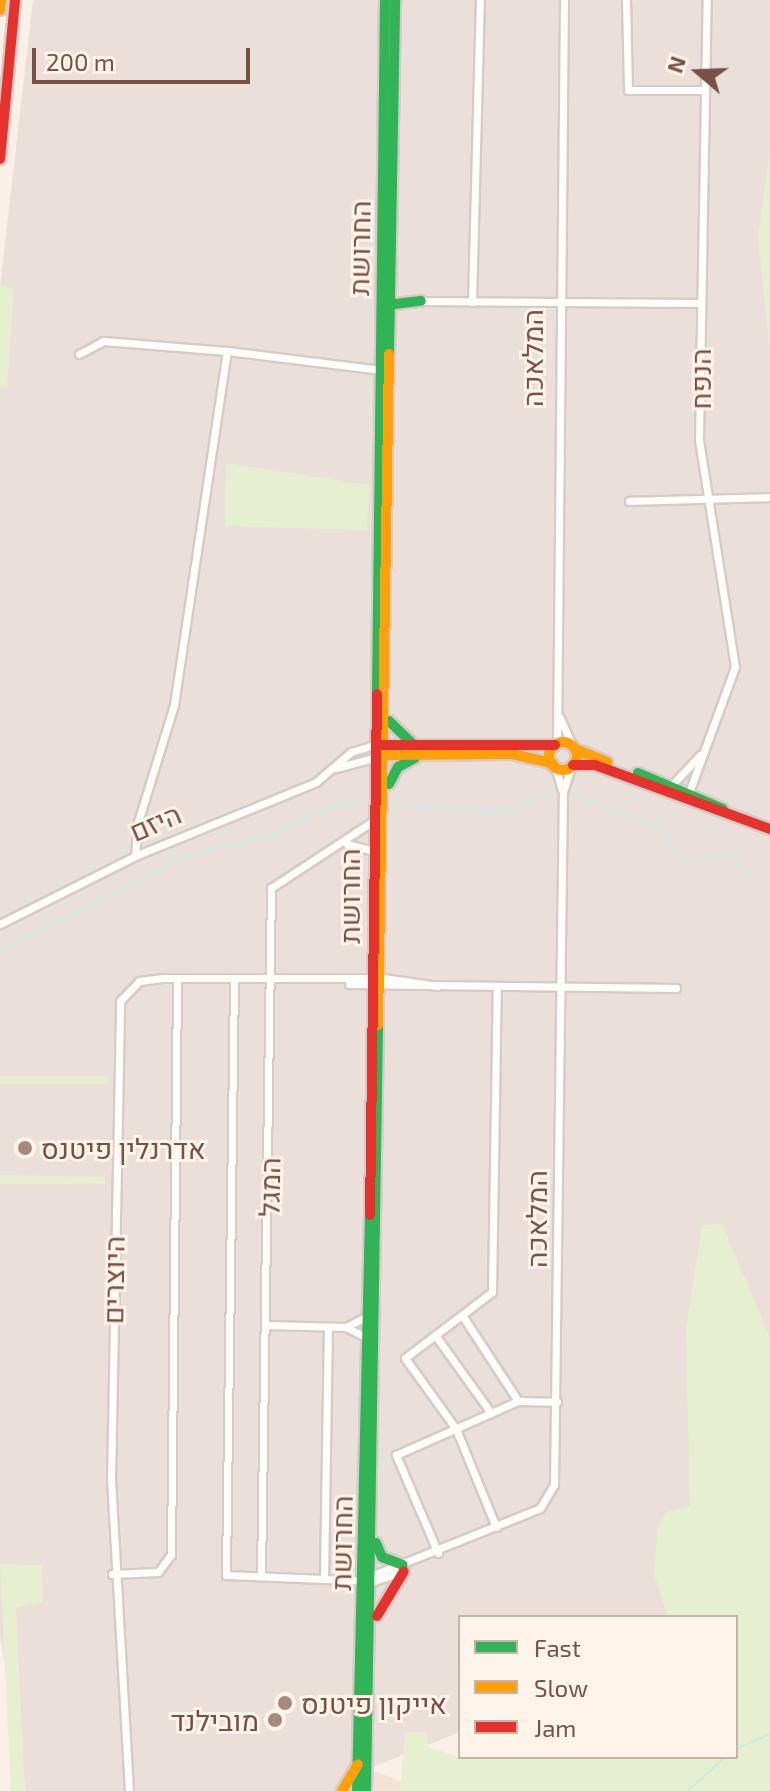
<!DOCTYPE html>
<meta charset="utf-8">
<style>
body{margin:0}
#map{position:relative;width:770px;height:1791px;overflow:hidden;background:#f9f0e8;font-family:"Exo 2",Heebo,sans-serif}
div>[style]{position:absolute}
[style*='--x']{left:calc(var(--x)*1px);top:calc(var(--y)*1px);width:calc(var(--w)*1px);rotate:calc(var(--a)*1deg)}
.residential>*{inset:0;background:#f4e2d6}
.industrial>*{inset:0;background:#ebdfd9}
.green>*{inset:0;background:#e7efd1;transform-origin:0 0}
.stream>*{height:2px;margin:-1px;padding:0 1px;transform-origin:1px;border-radius:1px;background:#c9ece9}
.roads{filter:drop-shadow(2px 0 #d6cbc5) drop-shadow(-2px 0 #d6cbc5) drop-shadow(0 2px #d6cbc5) drop-shadow(0 -2px #d6cbc5)}
.street>*{height:7px;margin:-3.5px;padding:0 3.5px;transform-origin:3.5px;border-radius:3.5px;background:#fefdfc}
.fast>*{height:10px;margin:-5px;padding:0 5px;transform-origin:5px;border-radius:5px;background:#30b455}
.slow>*{height:10px;margin:-5px;padding:0 5px;transform-origin:5px;border-radius:5px;background:#ff9f0a}
.slow>.ring{margin:-5px;padding:0;box-sizing:content-box;background:none;border:10px solid #ff9f0a;border-radius:50%}
.jam>*{height:10px;margin:-5px;padding:0 5px;transform-origin:5px;border-radius:5px;background:#e5322d}
.dots>*{width:22px;height:22px;translate:-50% -50%;box-sizing:border-box;border:4px solid #fff4ea;border-radius:50%}
span{translate:-50% -50%;white-space:nowrap;text-align:center;line-height:1.15;-webkit-text-stroke:6px #fff4ea;paint-order:stroke}
.street-label{font-size:28px;color:#795045}
.poi-label{font-size:28px;color:#795045}
.left{translate:0 -50%;text-align:left}
.right{translate:-100% -50%;text-align:right}
.legend{position:absolute;left:458px;top:1615px;width:280px;height:144px;box-sizing:border-box;background:#fff4ea;border:2px solid #c9b2a8;margin:0;padding:10px 14px;list-style:none;font-size:24px;color:#795045}
.legend li{display:flex;align-items:center;gap:16px;height:40px}
.legend b{width:40px;border:2px solid #c9b2a8}
.north{position:absolute;left:658px;top:32px;width:80px;height:80px;-webkit-text-stroke:6px #fff4ea;paint-order:stroke;rotate:289deg;font-size:22px;font-weight:700;line-height:32px;text-align:center;color:#795045}
.north::after{content:'';display:block;margin:auto;width:28px;height:36px;background:#795045;clip-path:polygon(50% 0,100% 100%,50% 72%,0 100%)}
.scale{position:absolute;left:32px;top:48px;width:218px;height:36px;box-sizing:border-box;border:4px solid #795045;border-top:0;padding-left:10px;font-size:24px;line-height:28px;white-space:nowrap;color:#795045;-webkit-text-stroke:6px #fff4ea;paint-order:stroke}
</style>
<div id="map">
<div class="residential">
<i style="clip-path:polygon(367px 1769px,404px 1782px,406px 1791px,360px 1791px)"></i>
</div>
<div class="industrial">
<i style="clip-path:polygon(33px 0,770px 0,770px 1555px,697px 1617px,460px 1617px,460px 1732px,368px 1769px,360px 1791px,26px 1791px,0 1636px,0 287px)"></i>
</div>
<div class="green">
<i style="clip-path:polygon(770px 149px,770px 352px,758px 238px)"></i>
<i style="clip-path:polygon(0 285px,14px 289px,7px 388px,0 386px)"></i>
<i style="clip-path:polygon(226px 463px,369px 485px,367px 530px,225px 526px)"></i>
<i style="left:0;top:1076px;width:107px;height:8px"></i>
<i style="clip-path:polygon(0 1175px,105px 1177px,106px 1184px,0 1184px)"></i>
<i style="clip-path:polygon(722px 1223px,770px 1338px,770px 1791px,400px 1791px,405px 1732px,427px 1732px,428px 1747px,460px 1757px,736px 1757px,736px 1617px,668px 1617px,654px 1574px,658px 1527px,667px 1512px,690px 1506px,686px 1328px,702px 1226px)"></i>
<i style="clip-path:polygon(0 1564px,42px 1565px,43px 1602px,16px 1608px,25px 1791px,11px 1791px)"></i>
</div>
<div class="stream">
<i style="--x:571;--y:793;--w:96;--a:21.5"></i>
<i style="--x:660;--y:828;--w:20;--a:63"></i>
<i style="--x:669;--y:846;--w:28;--a:35"></i>
<i style="--x:692;--y:862;--w:37;--a:-13"></i>
<i style="--x:728;--y:854;--w:28;--a:45"></i>
<i style="--x:394;--y:804;--w:114;--a:4"></i>
<i style="--x:508;--y:812;--w:51;--a:-25.6"></i>
<i style="--x:0;--y:951;--w:209;--a:-27.1"></i>
<i style="--x:186;--y:856;--w:90;--a:-14.2"></i>
<i style="--x:273;--y:834;--w:73;--a:-25.2"></i>
<i style="--x:339;--y:803;--w:23;--a:0"></i>
<i style="--x:736;--y:1749;--w:37;--a:-24"></i>
<i style="--x:688;--y:1791;--w:50;--a:-42.6"></i>
</div>
<div class="roads">
<div class="street">
<i style="--x:626;--y:0;--w:90;--a:88.7"></i>
<i style="--x:628;--y:90;--w:77;--a:0"></i>
<i style="--x:421;--y:301;--w:279;--a:0.4"></i>
<i style="--x:472;--y:302;--w:302;--a:-88.5"></i>
<i style="--x:79;--y:354;--w:27;--a:-28"></i>
<i style="--x:103;--y:341;--w:124;--a:4.6"></i>
<i style="--x:629;--y:501;--w:141;--a:-1.6"></i>
<i style="--x:560;--y:718;--w:30;--a:66"></i>
<i style="--x:557;--y:744;--w:744;--a:-89.46"></i>
<i style="--x:555;--y:766;--w:25;--a:74"></i>
<i style="--x:336;--y:768;--w:39;--a:-15"></i>
<i style="--x:672;--y:785;--w:41;--a:-47"></i>
<i style="--x:687;--y:798;--w:140;--a:-69.9"></i>
<i style="--x:735;--y:667;--w:231;--a:-99"></i>
<i style="--x:699;--y:439;--w:439;--a:-89"></i>
<i style="--x:347;--y:844;--w:27;--a:15"></i>
<i style="--x:135;--y:856;--w:34;--a:-85"></i>
<i style="--x:138;--y:822;--w:122;--a:-72.9"></i>
<i style="--x:174;--y:705;--w:358;--a:-81.5"></i>
<i style="--x:227;--y:351;--w:156;--a:7"></i>
<i style="--x:0;--y:924;--w:151;--a:-26.7"></i>
<i style="--x:135;--y:856;--w:196;--a:-22.2"></i>
<i style="--x:316;--y:782;--w:46;--a:-40.6"></i>
<i style="--x:351;--y:752;--w:24;--a:-17"></i>
<i style="--x:234;--y:979;--w:596;--a:90.77"></i>
<i style="--x:226;--y:1575;--w:148;--a:2.3"></i>
<i style="--x:374;--y:1581;--w:32;--a:-18"></i>
<i style="--x:349;--y:984;--w:327;--a:0.7"></i>
<i style="--x:462;--y:1315;--w:103;--a:56.9"></i>
<i style="--x:267;--y:1325;--w:79;--a:1.5"></i>
<i style="--x:346;--y:1327;--w:25;--a:27"></i>
<i style="--x:346;--y:1327;--w:25;--a:-27"></i>
<i style="--x:435;--y:1335;--w:96;--a:54.3"></i>
<i style="--x:496;--y:1527;--w:106;--a:-112.2"></i>
<i style="--x:456;--y:1429;--w:87;--a:-125.7"></i>
<i style="--x:405;--y:1358;--w:109;--a:-37.2"></i>
<i style="--x:492;--y:1292;--w:304;--a:-89.1"></i>
<i style="--x:438;--y:1553;--w:107;--a:-113.2"></i>
<i style="--x:396;--y:1455;--w:133;--a:-23.9"></i>
<i style="--x:518;--y:1401;--w:39;--a:1"></i>
<i style="--x:112;--y:1574;--w:46;--a:-2.5"></i>
<i style="--x:158;--y:1572;--w:21;--a:-53"></i>
<i style="--x:171;--y:1555;--w:577;--a:-89.4"></i>
<i style="--x:261;--y:1576;--w:688;--a:-89.17"></i>
<i style="--x:271;--y:888;--w:122;--a:-33.3"></i>
<i style="--x:324;--y:1578;--w:251;--a:-89.1"></i>
<i style="--x:366;--y:1578;--w:188;--a:-21.9"></i>
<i style="--x:540;--y:1508;--w:27;--a:-59"></i>
<i style="--x:554;--y:1485;--w:693;--a:-89.26"></i>
<i style="--x:563;--y:792;--w:26;--a:-72"></i>
<i style="--x:129;--y:1791;--w:312;--a:-93.3"></i>
<i style="--x:111;--y:1480;--w:479;--a:-88.9"></i>
<i style="--x:120;--y:1001;--w:28;--a:-46"></i>
<i style="--x:139;--y:981;--w:24;--a:-7"></i>
<i style="--x:163;--y:978;--w:221;--a:0"></i>
<i style="--x:384;--y:978;--w:54;--a:8.6"></i>
</div>
<div class="fast">
<i style="--x:387;--y:305;--w:34;--a:-7"></i>
<i style="--x:389;--y:354;--w:354;--a:-89"></i>
<i style="--x:377;--y:694;--w:694;--a:-89.34"></i>
<i style="--x:389;--y:721;--w:35;--a:44"></i>
<i style="--x:638;--y:773;--w:92;--a:23"></i>
<i style="--x:389;--y:784;--w:19;--a:-62"></i>
<i style="--x:398;--y:767;--w:19;--a:-28"></i>
<i style="--x:376;--y:1543;--w:15;--a:67"></i>
<i style="--x:382;--y:1557;--w:22;--a:21"></i>
<i style="--x:357;--y:1791;--w:576;--a:-88.71"></i>
<i style="--x:366;--y:1791;--w:766;--a:-89.1"></i>
</div>
<div class="slow">
<i style="--x:0;--y:10;--w:10;--a:-84"></i>
<i class="ring" style="left:549px;top:742px;width:18px;height:18px"></i>
<i style="--x:575;--y:749;--w:35;--a:22"></i>
<i style="--x:383;--y:755;--w:129;--a:-0.4"></i>
<i style="--x:512;--y:754;--w:41;--a:12.7"></i>
<i style="--x:378;--y:1025;--w:671;--a:-89.06"></i>
<i style="--x:342;--y:1791;--w:31;--a:-59"></i>
</div>
<div class="jam">
<i style="--x:0;--y:159;--w:160;--a:-84.6"></i>
<i style="--x:381;--y:745;--w:174;--a:0"></i>
<i style="--x:573;--y:765;--w:22;--a:0"></i>
<i style="--x:595;--y:765;--w:186;--a:20.1"></i>
<i style="--x:370;--y:1215;--w:521;--a:-89.23"></i>
<i style="--x:377;--y:1616;--w:52;--a:-59"></i>
</div>
</div>
<div class="dots">
<i style="left:25px;top:1148px;background:#a6887e"></i>
<i style="left:285px;top:1703px;background:#a6887e"></i>
<i style="left:275px;top:1720px;background:#a6887e"></i>
</div>
<div class="street-label">
<span style="left:359px;top:248px;rotate:-89deg">החרושת</span>
<span style="left:532px;top:358px;rotate:-90deg">המלאכה</span>
<span style="left:700px;top:379px;rotate:-90deg">הנפח</span>
<span style="left:155px;top:822px;rotate:-23deg">היזם</span>
<span style="left:349px;top:896px;rotate:-90deg">החרושת</span>
<span style="left:269px;top:1187px;rotate:-89deg">המגל</span>
<span style="left:536px;top:1219px;rotate:-90deg">המלאכה</span>
<span style="left:113px;top:1280px;rotate:-89deg">היוצרים</span>
<span style="left:341px;top:1543px;rotate:-89deg">החרושת</span>
</div>
<div class="poi-label">
<span class="left" style="left:41px;top:1148px">אדרנלין פיטנס</span>
<span class="left" style="left:301px;top:1703px">אייקון פיטנס</span>
<span class="right" style="left:259px;top:1720px">מובילנד</span>
</div>
<ul class="legend">
<li><b style="height:10px;background:#30b455"></b>Fast</li>
<li><b style="height:10px;background:#ff9f0a"></b>Slow</li>
<li><b style="height:10px;background:#e5322d"></b>Jam</li>
</ul>
<div class="north">N</div>
<div class="scale">200 m</div>
</div>
